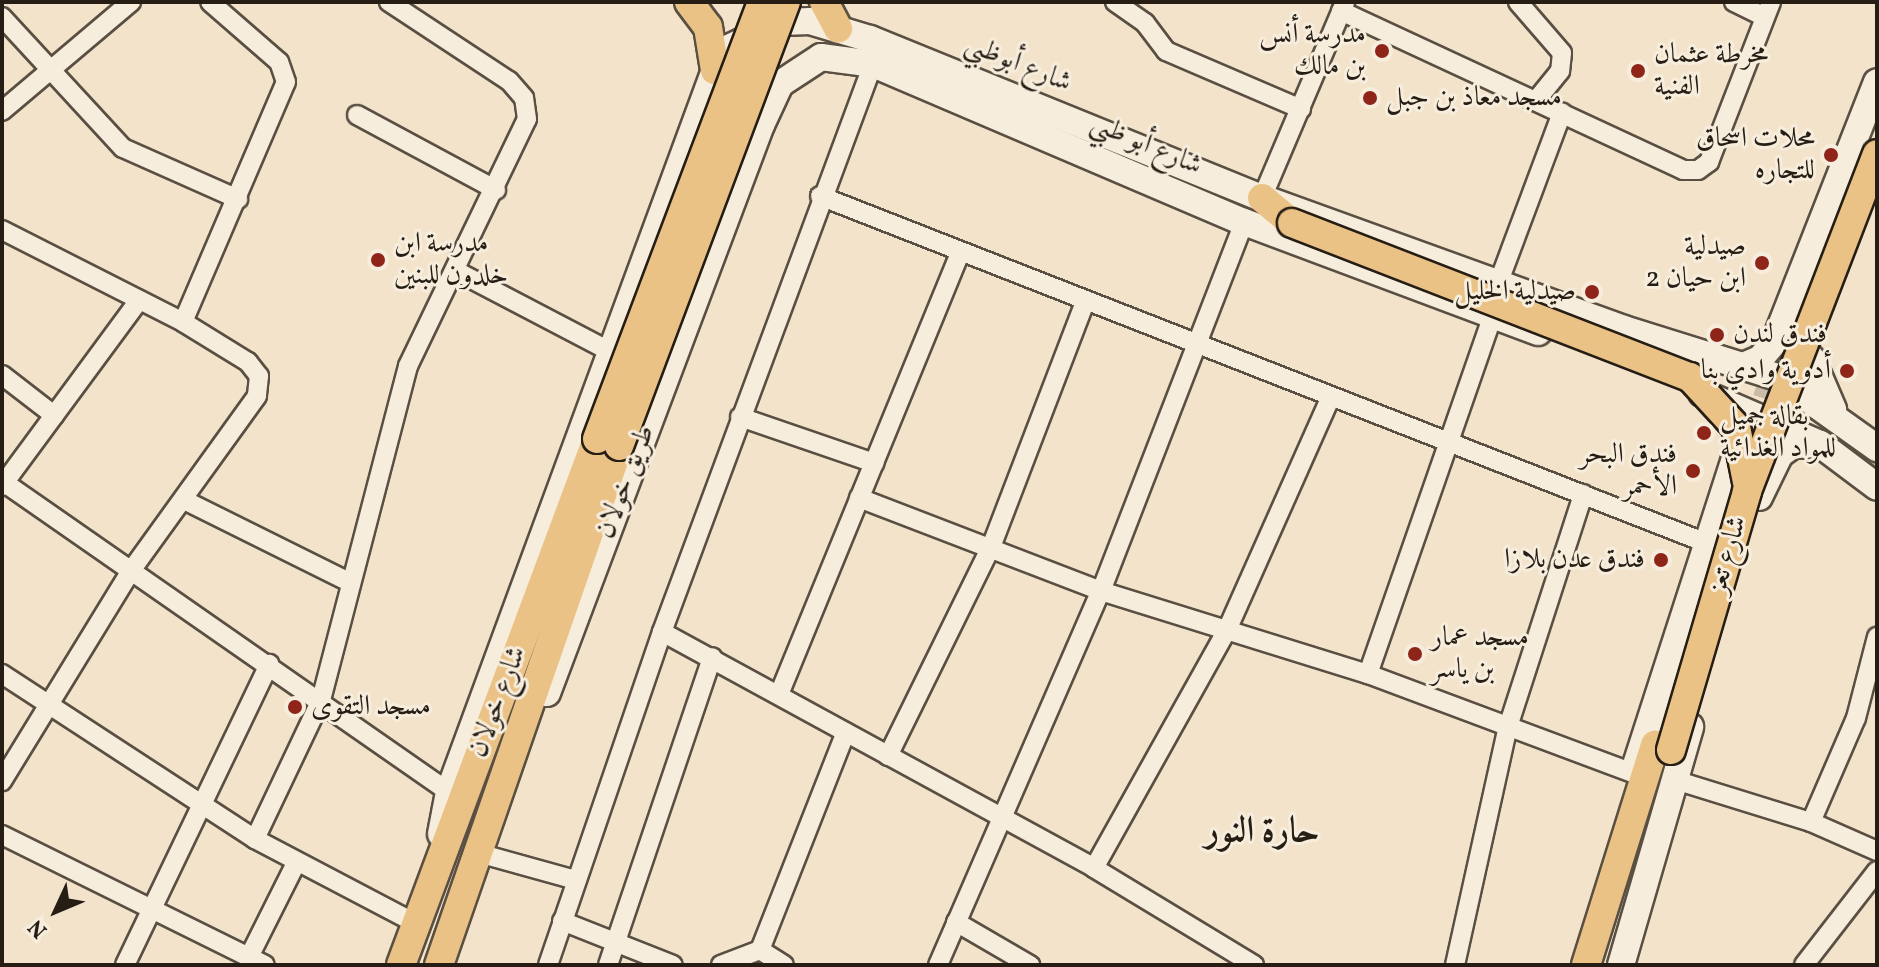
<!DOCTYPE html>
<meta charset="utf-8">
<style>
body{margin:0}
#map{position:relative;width:1879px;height:967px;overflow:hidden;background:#f3e3cb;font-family:Vollkorn,Amiri,serif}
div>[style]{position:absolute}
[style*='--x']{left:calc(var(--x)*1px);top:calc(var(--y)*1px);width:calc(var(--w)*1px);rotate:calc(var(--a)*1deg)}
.primary-tunnel>*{height:28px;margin-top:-14px;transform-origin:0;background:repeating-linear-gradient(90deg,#cabca7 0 28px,transparent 0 42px)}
.roads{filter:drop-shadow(2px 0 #594f42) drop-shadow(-2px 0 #594f42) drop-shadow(0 2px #594f42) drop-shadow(0 -2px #594f42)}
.street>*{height:18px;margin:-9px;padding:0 9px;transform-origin:9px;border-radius:9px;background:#f7eddd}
.secondary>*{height:26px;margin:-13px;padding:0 13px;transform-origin:13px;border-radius:13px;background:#f7eddd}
.primary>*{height:28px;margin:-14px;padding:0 14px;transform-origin:14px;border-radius:14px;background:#eac286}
.bridges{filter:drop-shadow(2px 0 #261e15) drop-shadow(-2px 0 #261e15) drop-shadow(0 2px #261e15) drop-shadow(0 -2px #261e15)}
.primary-bridge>*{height:28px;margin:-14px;padding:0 14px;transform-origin:14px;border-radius:14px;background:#eac286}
.dots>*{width:22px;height:22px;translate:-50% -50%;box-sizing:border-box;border:4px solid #f7eddd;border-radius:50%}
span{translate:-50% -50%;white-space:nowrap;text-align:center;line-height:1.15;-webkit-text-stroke:6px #f7eddd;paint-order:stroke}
.poi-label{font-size:28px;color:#261e15}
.right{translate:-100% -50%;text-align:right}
.left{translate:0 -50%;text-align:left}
.street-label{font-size:28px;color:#261e15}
.district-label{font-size:36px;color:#261e15;font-weight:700}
.frame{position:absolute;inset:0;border:4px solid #261e15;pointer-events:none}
.north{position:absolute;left:16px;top:871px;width:80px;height:80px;-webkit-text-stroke:6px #f7eddd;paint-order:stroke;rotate:226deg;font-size:22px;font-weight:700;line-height:32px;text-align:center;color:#261e15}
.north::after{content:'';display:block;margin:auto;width:28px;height:36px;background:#261e15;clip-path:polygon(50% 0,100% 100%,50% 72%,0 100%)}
</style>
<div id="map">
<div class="primary-tunnel">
<i style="--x:1831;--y:427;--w:61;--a:41"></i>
<i style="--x:1752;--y:439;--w:131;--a:-69.9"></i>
</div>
<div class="roads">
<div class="street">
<i style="--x:1115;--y:2;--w:37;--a:35"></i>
<i style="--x:1145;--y:23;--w:35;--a:53"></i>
<i style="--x:1166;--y:51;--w:147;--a:23.2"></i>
<i style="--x:1518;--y:2;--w:67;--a:49.2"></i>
<i style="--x:1562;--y:53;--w:18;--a:96"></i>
<i style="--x:1560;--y:71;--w:38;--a:129"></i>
<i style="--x:1734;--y:2;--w:34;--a:26"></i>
<i style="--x:1341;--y:11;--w:377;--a:24.9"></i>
<i style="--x:1683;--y:170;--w:15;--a:0"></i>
<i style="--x:1698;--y:170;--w:14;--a:-36"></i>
<i style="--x:1709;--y:162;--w:172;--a:-68.8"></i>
<i style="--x:2;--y:17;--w:178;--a:47.3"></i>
<i style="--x:123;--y:148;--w:126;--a:23.9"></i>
<i style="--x:2;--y:111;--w:169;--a:-40.2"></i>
<i style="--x:357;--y:115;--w:158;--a:28.3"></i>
<i style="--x:820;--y:196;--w:949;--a:21.38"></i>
<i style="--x:1262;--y:198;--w:213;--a:-67"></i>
<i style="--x:2;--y:230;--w:203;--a:26.9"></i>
<i style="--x:183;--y:322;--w:76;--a:31.6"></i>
<i style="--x:248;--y:362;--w:18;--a:52"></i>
<i style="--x:259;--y:376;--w:20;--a:96"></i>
<i style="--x:257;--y:396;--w:213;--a:125.8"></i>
<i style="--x:132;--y:569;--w:249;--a:121.5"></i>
<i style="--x:456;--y:271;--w:173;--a:27.6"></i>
<i style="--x:1498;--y:284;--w:183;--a:-69.5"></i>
<i style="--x:183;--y:322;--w:261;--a:-66.8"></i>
<i style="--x:286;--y:82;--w:21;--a:-109"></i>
<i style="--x:279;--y:62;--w:91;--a:-139"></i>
<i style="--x:2;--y:375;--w:66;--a:37.6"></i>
<i style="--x:740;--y:417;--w:142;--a:18.9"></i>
<i style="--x:2;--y:481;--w:545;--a:34.83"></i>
<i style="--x:2;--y:486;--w:231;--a:-53.6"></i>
<i style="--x:859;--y:498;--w:259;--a:21"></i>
<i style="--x:1101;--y:591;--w:280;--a:17.3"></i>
<i style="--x:1368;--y:674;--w:283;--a:20.5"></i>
<i style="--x:184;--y:500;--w:186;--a:26.4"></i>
<i style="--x:662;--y:632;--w:492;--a:28.6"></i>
<i style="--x:1094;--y:868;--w:187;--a:31.2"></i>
<i style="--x:2;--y:674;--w:302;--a:33.1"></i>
<i style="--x:255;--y:839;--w:181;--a:27.7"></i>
<i style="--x:1368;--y:674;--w:379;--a:-70.8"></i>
<i style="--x:780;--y:692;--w:474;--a:-67.7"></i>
<i style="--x:888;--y:756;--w:233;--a:-63.8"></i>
<i style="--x:991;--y:547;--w:259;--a:-69"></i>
<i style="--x:1675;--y:780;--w:142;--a:17.2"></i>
<i style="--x:1811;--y:822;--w:72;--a:23.7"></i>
<i style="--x:1811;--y:822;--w:113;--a:-66.6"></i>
<i style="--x:1856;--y:718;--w:84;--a:-75.5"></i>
<i style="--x:2;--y:835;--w:293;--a:26.3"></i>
<i style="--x:255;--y:839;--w:154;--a:-64.6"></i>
<i style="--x:321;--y:700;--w:345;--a:-75.4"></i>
<i style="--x:408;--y:366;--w:274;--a:-64.3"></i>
<i style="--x:527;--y:119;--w:21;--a:-98"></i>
<i style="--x:524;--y:98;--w:23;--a:-131"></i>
<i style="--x:509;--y:81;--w:144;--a:-146.6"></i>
<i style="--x:482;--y:854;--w:98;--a:15.5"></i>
<i style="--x:1094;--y:868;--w:273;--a:-60.8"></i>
<i style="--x:1227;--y:630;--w:253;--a:-66"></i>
<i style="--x:562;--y:921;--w:119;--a:21.6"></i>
<i style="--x:956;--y:922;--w:86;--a:30.2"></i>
<i style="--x:760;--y:950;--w:234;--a:-68.5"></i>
<i style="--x:249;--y:957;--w:105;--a:-63.4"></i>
<i style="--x:125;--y:965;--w:334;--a:-64.4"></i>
<i style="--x:548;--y:965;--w:352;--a:-71.1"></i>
<i style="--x:662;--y:632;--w:606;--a:-69.62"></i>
<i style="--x:608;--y:965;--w:325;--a:-71.3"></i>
<i style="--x:721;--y:965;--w:42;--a:-21"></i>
<i style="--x:760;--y:950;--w:28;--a:32"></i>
<i style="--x:938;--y:965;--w:408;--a:-66.5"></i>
<i style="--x:1101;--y:591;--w:396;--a:-68.8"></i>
<i style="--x:1455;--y:965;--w:241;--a:-77.5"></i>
<i style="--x:1507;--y:730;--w:248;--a:-72.1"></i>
<i style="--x:1804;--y:965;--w:119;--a:-52.2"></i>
</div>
<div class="secondary">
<i style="--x:1811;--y:358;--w:56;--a:66.7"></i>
<i style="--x:1741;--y:367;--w:21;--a:-23"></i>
<i style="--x:1760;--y:359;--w:23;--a:-50"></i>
<i style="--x:1775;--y:341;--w:278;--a:-68.5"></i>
<i style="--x:1702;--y:393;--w:129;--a:23.4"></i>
<i style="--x:1820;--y:444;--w:71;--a:37"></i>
<i style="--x:1759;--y:497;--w:48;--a:-64"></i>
<i style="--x:1780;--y:454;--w:16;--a:-35"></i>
<i style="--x:1793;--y:445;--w:27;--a:-2"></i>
<i style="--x:547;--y:693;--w:607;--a:-69.36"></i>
<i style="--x:761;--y:125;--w:45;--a:-65.1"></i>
<i style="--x:780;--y:84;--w:49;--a:-33.4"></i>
<i style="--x:821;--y:57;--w:52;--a:7.7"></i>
<i style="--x:873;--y:64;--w:403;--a:23.1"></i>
<i style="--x:1244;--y:222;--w:314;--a:20.5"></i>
<i style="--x:1635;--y:768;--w:352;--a:-72.1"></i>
<i style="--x:441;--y:834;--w:43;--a:-79.2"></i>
<i style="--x:449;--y:792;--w:769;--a:-69.78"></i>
<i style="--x:715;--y:70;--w:28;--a:-55"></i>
<i style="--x:731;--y:47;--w:57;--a:-26.1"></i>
<i style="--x:782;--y:22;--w:28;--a:-2"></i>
<i style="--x:810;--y:21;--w:63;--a:16.7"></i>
<i style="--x:870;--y:39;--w:423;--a:22.1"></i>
<i style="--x:1262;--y:198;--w:385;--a:19.9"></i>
<i style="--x:1624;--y:329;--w:160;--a:17.4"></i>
<i style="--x:1777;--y:377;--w:123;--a:35.4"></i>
<i style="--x:1621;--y:965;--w:248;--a:-73.8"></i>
</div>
<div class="primary">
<i style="--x:689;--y:2;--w:31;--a:53"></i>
<i style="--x:708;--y:27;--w:44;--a:80.8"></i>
<i style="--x:824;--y:2;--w:30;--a:62"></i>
<i style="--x:1262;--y:198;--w:39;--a:40"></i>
<i style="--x:401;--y:965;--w:561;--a:-69.56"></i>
<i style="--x:439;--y:965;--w:549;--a:-70.87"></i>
<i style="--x:1586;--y:965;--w:231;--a:-72.6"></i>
</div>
</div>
<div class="bridges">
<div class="primary-bridge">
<i style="--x:1292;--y:223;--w:427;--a:21.2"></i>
<i style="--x:1690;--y:377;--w:68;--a:47.4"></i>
<i style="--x:1736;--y:427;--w:56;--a:78.7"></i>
<i style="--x:597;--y:439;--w:467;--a:-69.3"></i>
<i style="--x:619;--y:446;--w:474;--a:-69.4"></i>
<i style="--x:1671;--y:750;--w:270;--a:-73.6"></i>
<i style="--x:1747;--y:491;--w:361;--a:-68.9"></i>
</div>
</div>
<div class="dots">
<i style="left:1382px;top:51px;background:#8f2418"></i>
<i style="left:1638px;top:71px;background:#8f2418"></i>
<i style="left:1370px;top:98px;background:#8f2418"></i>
<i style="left:1831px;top:155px;background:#8f2418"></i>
<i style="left:378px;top:260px;background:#8f2418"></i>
<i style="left:1762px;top:263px;background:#8f2418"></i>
<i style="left:1592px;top:292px;background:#8f2418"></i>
<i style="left:1717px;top:335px;background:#8f2418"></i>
<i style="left:1847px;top:371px;background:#8f2418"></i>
<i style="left:1704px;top:433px;background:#8f2418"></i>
<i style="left:1693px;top:471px;background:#8f2418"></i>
<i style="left:1661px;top:560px;background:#8f2418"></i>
<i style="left:1415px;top:654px;background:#8f2418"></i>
<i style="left:295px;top:707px;background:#8f2418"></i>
</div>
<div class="poi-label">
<span class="right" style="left:1366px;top:51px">مدرسة أنس<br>بن مالك</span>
<span class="left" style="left:1654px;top:71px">مخرطة عثمان<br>الفنية</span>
<span class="left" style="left:1386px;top:98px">مسجد معاذ بن جبل</span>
<span class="right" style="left:1815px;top:155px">محلات اسحاق<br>للتجاره</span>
<span class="left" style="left:394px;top:260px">مدرسة ابن<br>خلدون للبنين</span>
<span class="right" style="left:1746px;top:263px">صيدلية<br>ابن حيان 2</span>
<span class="right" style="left:1576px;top:292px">صيدلية الخليل</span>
<span class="left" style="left:1733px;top:335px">فندق لندن</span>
<span class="right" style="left:1831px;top:371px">أدوية وادي بنا</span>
<span class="left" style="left:1720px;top:433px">بقالة جميل<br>للمواد الغذائية</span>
<span class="right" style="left:1677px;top:471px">فندق البحر<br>الأحمر</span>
<span class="right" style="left:1645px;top:560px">فندق عدن بلازا</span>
<span class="left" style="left:1431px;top:654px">مسجد عمار<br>بن ياسر</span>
<span class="left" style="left:311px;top:707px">مسجد التقوى</span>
</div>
<div class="street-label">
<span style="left:1018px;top:64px;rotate:22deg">شارع أبوظبي</span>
<span style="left:1146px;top:145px;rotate:23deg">شارع أبو ظبي</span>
<span style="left:626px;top:482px;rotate:-69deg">طريق خولان</span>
<span style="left:1728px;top:555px;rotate:-74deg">شارع تعز</span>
<span style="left:498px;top:702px;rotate:-69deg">شارع خولان</span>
</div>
<div class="district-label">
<span style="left:1262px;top:833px">حارة النور</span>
</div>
<div class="frame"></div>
<div class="north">N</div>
</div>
